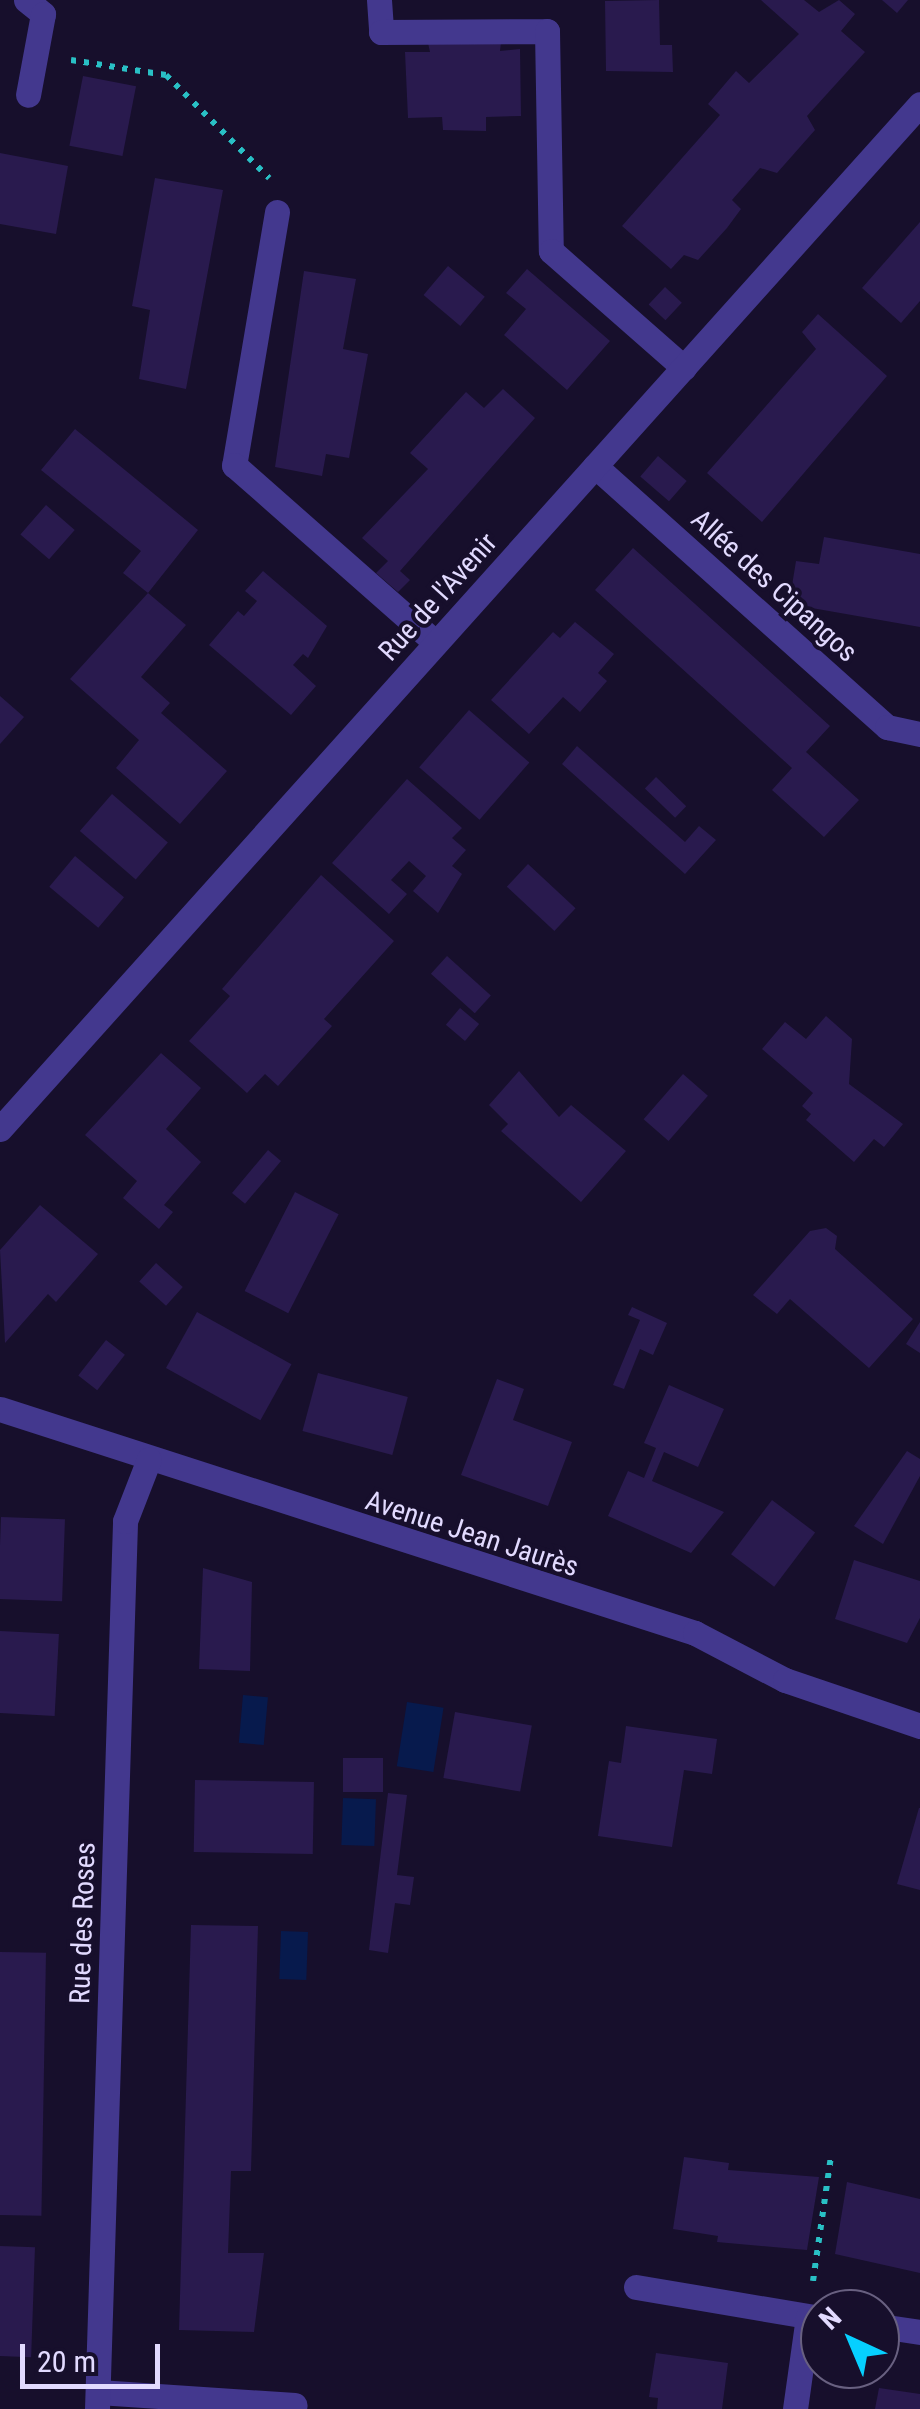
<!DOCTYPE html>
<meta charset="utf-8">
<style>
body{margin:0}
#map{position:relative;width:920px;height:2409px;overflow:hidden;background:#170f2c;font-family:"Roboto Condensed",sans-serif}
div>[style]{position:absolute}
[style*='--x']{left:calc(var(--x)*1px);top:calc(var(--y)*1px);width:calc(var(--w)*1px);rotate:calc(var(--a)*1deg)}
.water>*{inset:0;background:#071a4d;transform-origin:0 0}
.building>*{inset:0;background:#291a4e;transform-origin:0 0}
.path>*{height:6px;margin-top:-3px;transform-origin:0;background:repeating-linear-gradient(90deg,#29c0c5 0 5px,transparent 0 13px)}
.minor>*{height:25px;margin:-12.5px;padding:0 12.5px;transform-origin:12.5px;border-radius:12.5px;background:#43388e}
span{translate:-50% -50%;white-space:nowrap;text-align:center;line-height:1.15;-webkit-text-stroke:8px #170f2c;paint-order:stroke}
.street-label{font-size:28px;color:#e2daff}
.north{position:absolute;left:800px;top:2289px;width:100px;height:100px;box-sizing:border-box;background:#170f2c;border:2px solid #686080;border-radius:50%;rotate:316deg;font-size:28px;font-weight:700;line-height:40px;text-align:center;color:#e2daff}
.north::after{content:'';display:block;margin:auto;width:35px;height:45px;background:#06d0ff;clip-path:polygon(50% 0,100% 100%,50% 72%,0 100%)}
.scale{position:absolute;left:20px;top:2344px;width:140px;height:45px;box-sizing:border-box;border:5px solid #e2daff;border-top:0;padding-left:12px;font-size:30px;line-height:35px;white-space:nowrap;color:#e2daff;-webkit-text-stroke:8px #170f2c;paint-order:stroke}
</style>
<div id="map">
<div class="water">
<i style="left:243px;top:1695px;width:25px;height:48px;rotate:5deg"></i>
<i style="left:407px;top:1702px;width:37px;height:65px;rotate:9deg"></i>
<i style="left:343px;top:1798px;width:33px;height:47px;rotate:2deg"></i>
<i style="left:281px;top:1931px;width:27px;height:48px;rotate:2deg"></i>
</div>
<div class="building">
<i style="clip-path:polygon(659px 0,660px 45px,672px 45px,673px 72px,606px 71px,605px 1px)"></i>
<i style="clip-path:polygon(761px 0,804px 0,819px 12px,839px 0,855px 14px,841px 31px,865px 52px,807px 116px,815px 130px,777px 173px,760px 168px,732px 200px,741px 209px,727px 228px,698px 260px,684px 255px,671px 269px,622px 226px,720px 115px,708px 104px,736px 71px,749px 83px,799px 34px)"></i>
<i style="clip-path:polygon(882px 0,908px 0,897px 13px)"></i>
<i style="clip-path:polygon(501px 42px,500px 51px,520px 49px,521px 116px,486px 117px,486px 131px,443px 130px,442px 117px,408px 118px,405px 52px,430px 52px,428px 43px)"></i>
<i style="left:83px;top:76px;width:54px;height:71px;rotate:11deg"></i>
<i style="clip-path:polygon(0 153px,68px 166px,56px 234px,0 224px)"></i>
<i style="clip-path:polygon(155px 178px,223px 190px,186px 389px,139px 379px,150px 310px,132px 306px)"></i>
<i style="clip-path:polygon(920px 222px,920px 301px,901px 323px,862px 288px)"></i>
<i style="left:448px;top:266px;width:48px;height:38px;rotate:40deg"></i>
<i style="clip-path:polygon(527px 269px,610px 341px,567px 390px,504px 335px,526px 309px,506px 293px)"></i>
<i style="clip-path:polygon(304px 271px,356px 279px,343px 349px,368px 354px,349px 458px,326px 454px,322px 476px,275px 467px)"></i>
<i style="left:665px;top:287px;width:23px;height:24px;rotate:43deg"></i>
<i style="clip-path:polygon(818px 314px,887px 376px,762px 522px,707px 473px,816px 349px,802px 332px)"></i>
<i style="clip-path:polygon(503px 389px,535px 418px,400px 571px,410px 580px,398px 592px,376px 573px,388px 561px,362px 538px,428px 469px,410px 453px,466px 392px,484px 408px)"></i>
<i style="clip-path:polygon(75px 429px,198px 530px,148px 593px,123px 573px,141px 551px,41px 470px)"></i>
<i style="left:658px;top:456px;width:38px;height:27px;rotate:41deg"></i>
<i style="left:46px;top:505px;width:38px;height:39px;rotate:41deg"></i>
<i style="clip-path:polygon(824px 537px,920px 554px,920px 627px,789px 604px,796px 561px,819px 564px)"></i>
<i style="clip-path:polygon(633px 548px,830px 726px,806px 752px,859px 800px,824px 837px,772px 790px,792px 768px,595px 590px)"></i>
<i style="clip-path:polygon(263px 571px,327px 626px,308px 658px,303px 654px,293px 665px,316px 686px,291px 715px,209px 645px,238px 611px,244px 616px,257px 601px,245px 591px)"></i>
<i style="clip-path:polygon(148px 593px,186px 625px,141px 677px,170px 703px,161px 713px,227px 771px,180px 824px,116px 768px,139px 740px,70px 679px)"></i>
<i style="clip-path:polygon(575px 622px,614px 654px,598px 673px,607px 681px,580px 712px,563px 697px,529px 734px,491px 700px,553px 632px,560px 638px)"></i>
<i style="clip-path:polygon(0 696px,24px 717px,0 744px)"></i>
<i style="left:469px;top:710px;width:80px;height:76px;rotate:41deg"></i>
<i style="clip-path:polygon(577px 746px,685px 842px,699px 826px,716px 840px,685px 874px,562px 764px)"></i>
<i style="left:656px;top:777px;width:42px;height:16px;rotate:44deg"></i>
<i style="clip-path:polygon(407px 779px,462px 828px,452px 838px,466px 850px,452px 866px,462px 874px,438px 913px,413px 891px,426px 876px,409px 861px,391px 880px,407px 894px,389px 914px,332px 863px)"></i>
<i style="left:112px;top:794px;width:74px;height:49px;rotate:41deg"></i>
<i style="left:75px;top:856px;width:64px;height:40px;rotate:40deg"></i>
<i style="left:528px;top:864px;width:65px;height:31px;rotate:43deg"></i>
<i style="clip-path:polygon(321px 875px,394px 941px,324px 1019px,332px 1026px,278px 1086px,265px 1074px,247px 1093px,189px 1041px,230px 996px,222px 989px)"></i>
<i style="left:447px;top:956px;width:59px;height:24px;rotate:42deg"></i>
<i style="left:460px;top:1008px;width:25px;height:22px;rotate:40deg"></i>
<i style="clip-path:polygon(826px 1016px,852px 1039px,849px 1084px,903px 1124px,884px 1147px,874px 1139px,854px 1162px,806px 1120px,811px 1114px,802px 1106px,813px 1093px,762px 1049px,785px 1022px,806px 1039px)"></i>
<i style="clip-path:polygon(161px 1053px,201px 1088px,166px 1129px,201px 1162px,164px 1205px,173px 1212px,159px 1229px,123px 1198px,137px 1181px,85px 1135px)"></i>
<i style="clip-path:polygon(519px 1071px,559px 1117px,571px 1105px,626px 1151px,581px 1202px,501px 1131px,508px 1124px,489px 1105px)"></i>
<i style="left:683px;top:1074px;width:33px;height:60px;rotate:41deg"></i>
<i style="left:268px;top:1150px;width:17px;height:56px;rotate:40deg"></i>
<i style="left:295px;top:1192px;width:49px;height:111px;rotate:27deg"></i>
<i style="clip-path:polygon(40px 1205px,98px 1254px,56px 1302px,48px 1294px,5px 1343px,0 1250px)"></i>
<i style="clip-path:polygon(826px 1228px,837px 1236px,835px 1249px,913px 1319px,869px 1368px,790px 1299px,777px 1314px,753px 1295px,810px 1231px)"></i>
<i style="left:156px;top:1263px;width:36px;height:25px;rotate:42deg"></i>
<i style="clip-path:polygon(632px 1307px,667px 1323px,653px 1355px,640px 1349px,624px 1389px,613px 1385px,640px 1320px,628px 1315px)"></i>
<i style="left:197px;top:1312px;width:108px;height:64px;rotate:29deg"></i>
<i style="clip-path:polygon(920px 1322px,920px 1353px,906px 1344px)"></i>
<i style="left:106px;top:1340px;width:24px;height:45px;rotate:38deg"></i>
<i style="left:318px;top:1373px;width:93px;height:60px;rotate:15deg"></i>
<i style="clip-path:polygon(497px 1379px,524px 1389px,513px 1420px,572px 1442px,548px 1506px,461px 1475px)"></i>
<i style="clip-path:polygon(669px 1385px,724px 1409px,698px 1467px,664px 1452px,652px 1481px,724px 1512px,691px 1553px,608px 1516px,628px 1471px,644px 1478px,656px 1448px,644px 1443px)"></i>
<i style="clip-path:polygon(907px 1451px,920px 1459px,920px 1476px,883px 1544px,854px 1526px)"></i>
<i style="left:772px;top:1500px;width:54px;height:68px;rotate:37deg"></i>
<i style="left:1px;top:1517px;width:64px;height:82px;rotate:2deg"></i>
<i style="clip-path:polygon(854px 1560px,920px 1581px,920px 1618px,907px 1643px,835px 1619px)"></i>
<i style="clip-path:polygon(203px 1568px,252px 1582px,250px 1671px,199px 1669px)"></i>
<i style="left:0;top:1631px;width:59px;height:82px;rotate:3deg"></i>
<i style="left:455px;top:1712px;width:78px;height:67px;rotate:10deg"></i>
<i style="clip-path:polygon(626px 1726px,717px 1739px,712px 1774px,684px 1770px,672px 1847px,598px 1836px,609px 1761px,621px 1763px)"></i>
<i style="left:343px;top:1758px;width:40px;height:34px"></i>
<i style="left:195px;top:1780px;width:119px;height:72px;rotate:1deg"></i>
<i style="clip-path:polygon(388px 1793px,407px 1795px,397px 1875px,414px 1877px,410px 1905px,395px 1903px,388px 1953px,369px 1950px)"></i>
<i style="clip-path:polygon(919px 1808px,920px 1808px,920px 1890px,897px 1884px)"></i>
<i style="clip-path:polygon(191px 1925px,258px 1926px,251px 2171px,231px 2171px,228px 2253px,264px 2253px,254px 2332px,179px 2330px)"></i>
<i style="left:0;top:1952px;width:46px;height:263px;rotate:1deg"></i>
<i style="clip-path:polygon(684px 2157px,729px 2163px,728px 2170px,819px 2177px,807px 2250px,717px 2242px,718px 2236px,673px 2229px)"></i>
<i style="clip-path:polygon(847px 2182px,920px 2199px,920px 2273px,835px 2254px)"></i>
<i style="left:0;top:2246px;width:35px;height:110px;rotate:2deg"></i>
<i style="clip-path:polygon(656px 2353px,728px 2363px,722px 2409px,657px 2409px,658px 2398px,649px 2397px)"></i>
<i style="clip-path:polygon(879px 2388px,920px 2394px,920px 2409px,875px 2409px)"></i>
</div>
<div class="path">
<i style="--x:71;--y:60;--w:96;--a:9"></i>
<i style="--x:166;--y:75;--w:146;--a:45"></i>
<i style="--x:813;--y:2281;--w:126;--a:-81.8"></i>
</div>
<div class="minor">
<i style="--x:26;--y:0;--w:22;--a:39"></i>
<i style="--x:43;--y:14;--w:82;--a:100.5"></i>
<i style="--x:379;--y:0;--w:32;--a:86"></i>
<i style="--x:381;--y:32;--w:166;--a:-0.3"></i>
<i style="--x:547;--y:31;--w:220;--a:89"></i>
<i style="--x:551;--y:251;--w:177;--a:41.3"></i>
<i style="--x:277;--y:212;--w:257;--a:99.6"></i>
<i style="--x:234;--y:465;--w:269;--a:41.4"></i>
<i style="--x:595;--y:466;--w:392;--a:41.8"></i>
<i style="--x:887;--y:727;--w:34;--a:12"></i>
<i style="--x:0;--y:1129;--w:1377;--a:-48.09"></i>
<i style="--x:0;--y:1409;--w:730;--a:17.86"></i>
<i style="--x:695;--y:1633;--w:102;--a:27.6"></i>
<i style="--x:785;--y:1680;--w:143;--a:18.8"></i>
<i style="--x:636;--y:2287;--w:187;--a:9.6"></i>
<i style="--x:880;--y:2326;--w:40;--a:8.5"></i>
<i style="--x:98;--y:2392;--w:197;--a:3.8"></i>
<i style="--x:97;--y:2409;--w:888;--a:-88.19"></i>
<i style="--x:125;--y:1521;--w:66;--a:-68.8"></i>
<i style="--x:795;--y:2409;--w:93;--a:-82"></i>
</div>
<div class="street-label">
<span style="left:774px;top:586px;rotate:42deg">Allée des Cipangos</span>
<span style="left:438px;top:597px;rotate:-48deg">Rue de l'Avenir</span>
<span style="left:472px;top:1534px;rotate:18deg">Avenue Jean Jaurès</span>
<span style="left:83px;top:1923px;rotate:-88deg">Rue des Roses</span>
</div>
<div class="north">N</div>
<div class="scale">20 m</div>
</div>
